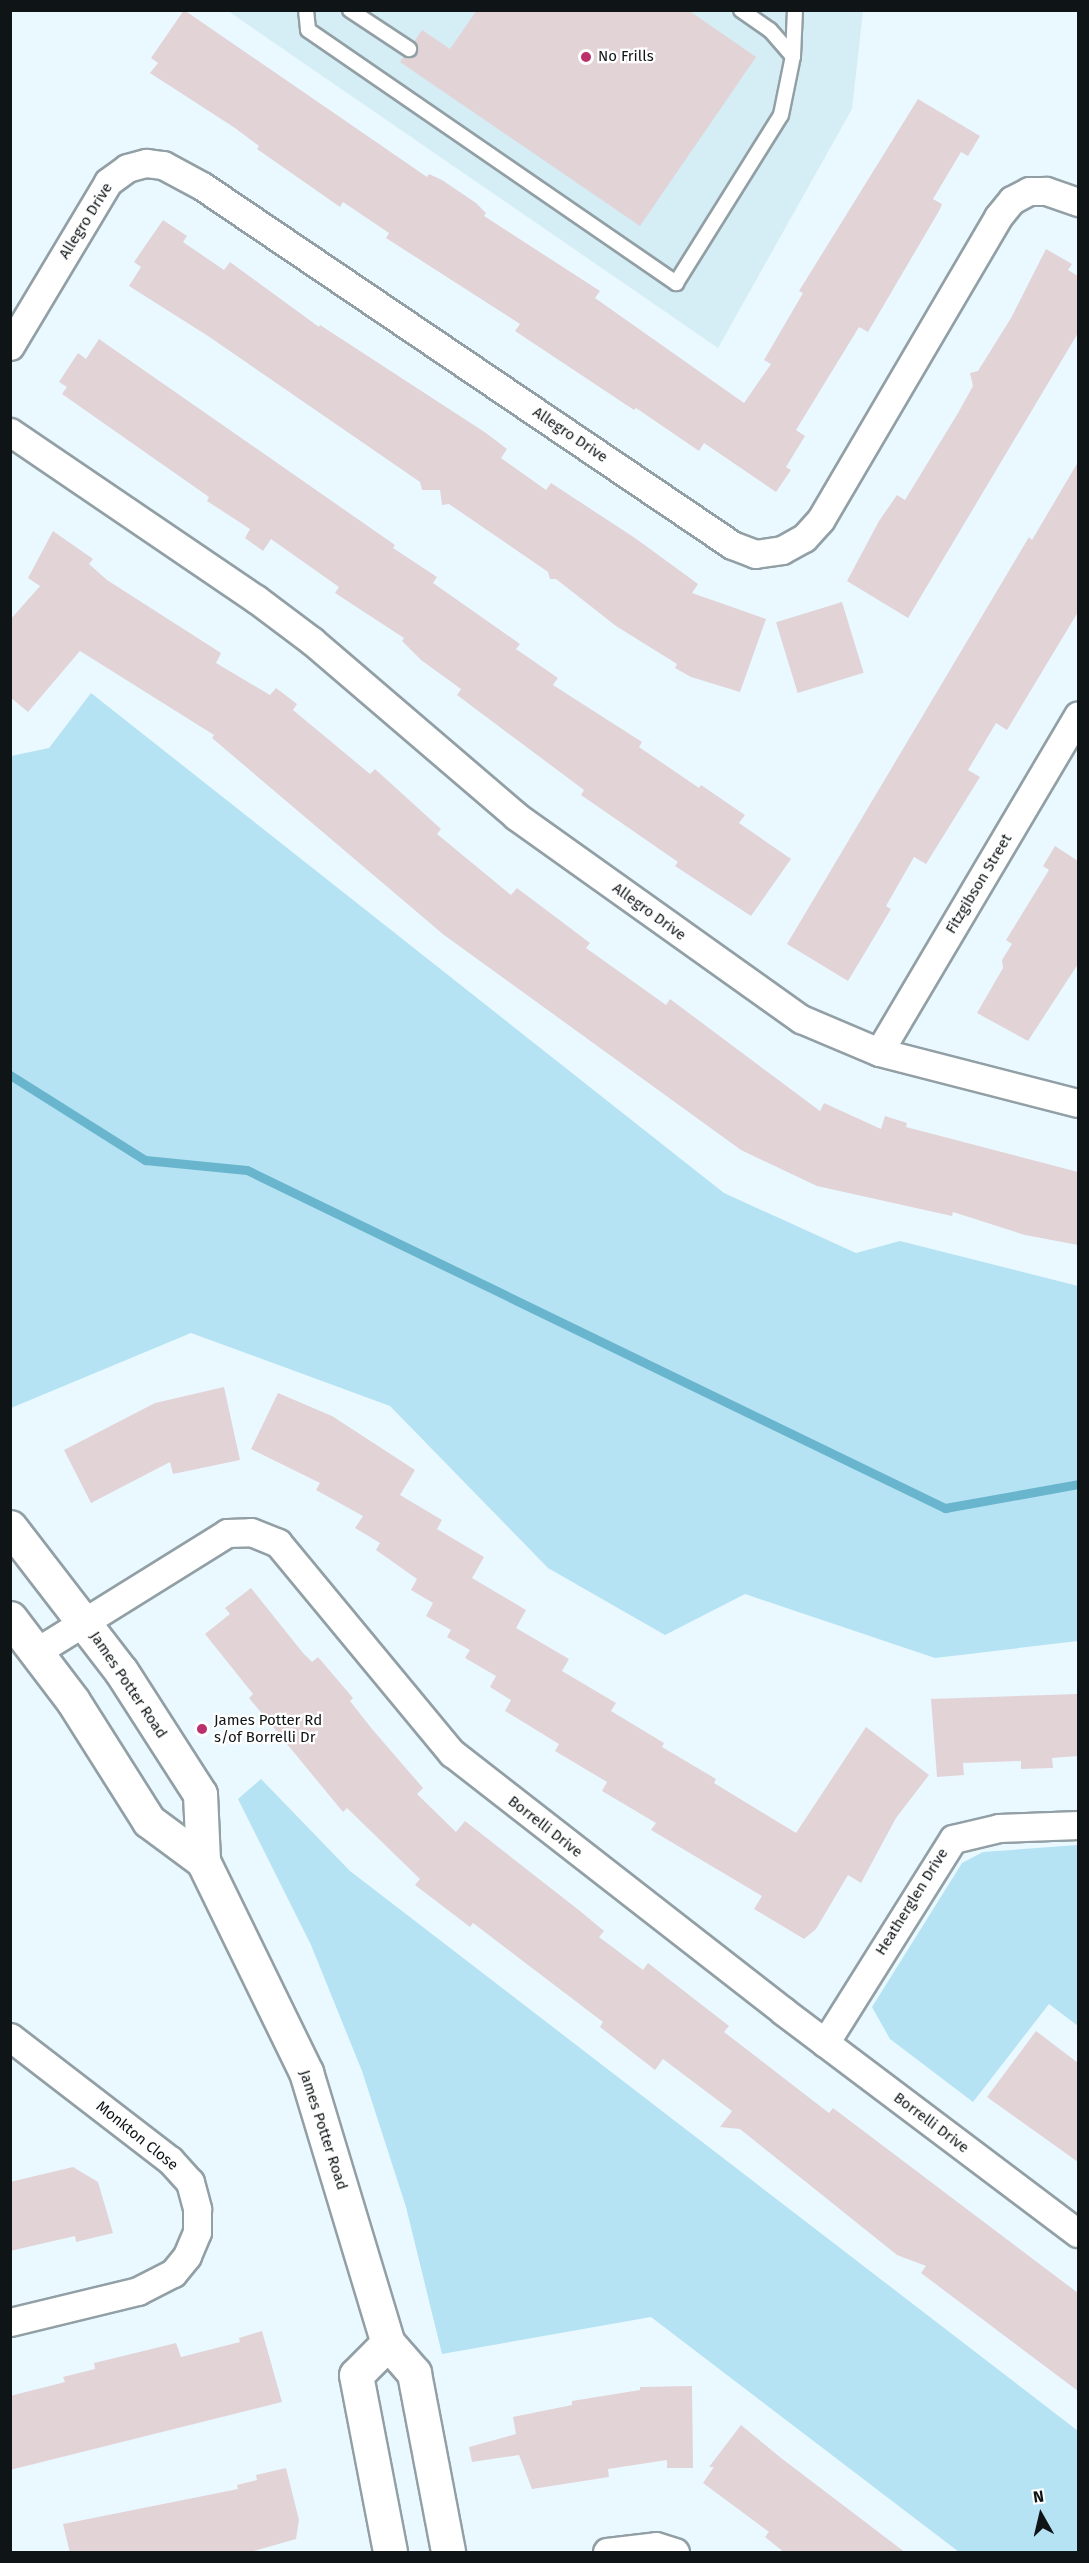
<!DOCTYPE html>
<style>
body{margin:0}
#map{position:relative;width:1089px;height:2563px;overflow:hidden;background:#eaf9ff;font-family:"Fira Sans",sans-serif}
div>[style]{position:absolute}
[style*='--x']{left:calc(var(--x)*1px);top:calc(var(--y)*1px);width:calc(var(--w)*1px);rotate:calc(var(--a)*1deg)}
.built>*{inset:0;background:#d5edf4}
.green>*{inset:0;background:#b5e3f3}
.stream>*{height:9px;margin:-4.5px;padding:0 4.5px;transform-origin:4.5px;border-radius:4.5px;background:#69b5ce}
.building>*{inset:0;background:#e2d3d7;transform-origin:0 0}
.roads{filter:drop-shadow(2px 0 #92a0a5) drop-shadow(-2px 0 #92a0a5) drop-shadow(0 2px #92a0a5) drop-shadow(0 -2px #92a0a5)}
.lane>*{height:14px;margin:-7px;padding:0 7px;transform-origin:7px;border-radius:7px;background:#fff}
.street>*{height:27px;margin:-13.5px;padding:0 13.5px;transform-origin:13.5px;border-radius:13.5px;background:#fff}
.secondary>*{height:33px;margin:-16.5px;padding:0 16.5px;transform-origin:16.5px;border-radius:16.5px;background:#fff}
.dots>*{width:16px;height:16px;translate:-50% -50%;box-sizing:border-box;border:3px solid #fff;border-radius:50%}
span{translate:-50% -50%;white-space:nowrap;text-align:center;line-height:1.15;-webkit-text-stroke:4.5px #fff;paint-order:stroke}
.poi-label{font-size:15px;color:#0f1416}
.left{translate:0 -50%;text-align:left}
.street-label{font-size:15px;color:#0f1416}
.frame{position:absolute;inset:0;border:12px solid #0f1416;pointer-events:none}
.north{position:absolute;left:1011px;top:2485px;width:60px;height:60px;-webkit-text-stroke:4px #fff;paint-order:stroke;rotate:352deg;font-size:16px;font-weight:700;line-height:24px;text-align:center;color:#0f1416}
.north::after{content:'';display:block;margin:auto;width:21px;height:27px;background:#0f1416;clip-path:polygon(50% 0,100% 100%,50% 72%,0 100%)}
</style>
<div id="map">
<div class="built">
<i style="clip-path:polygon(228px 11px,863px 11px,852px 109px,718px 348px)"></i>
</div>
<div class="green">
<i style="clip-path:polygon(91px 693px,724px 1193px,856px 1253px,900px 1241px,1078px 1286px,1078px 1641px,935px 1658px,745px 1594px,665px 1635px,548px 1568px,390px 1406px,191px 1333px,11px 1408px,11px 756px,49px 748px)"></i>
<i style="clip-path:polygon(261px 1779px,350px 1871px,1078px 2431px,1078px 2552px,959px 2552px,651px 2317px,442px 2354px,406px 2207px,362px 2071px,311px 1945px,238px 1799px)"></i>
<i style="clip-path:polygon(1078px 1845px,1078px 2026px,1049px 2004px,973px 2102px,890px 2039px,872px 2007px,962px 1863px,983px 1852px)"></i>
</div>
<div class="stream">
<i style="--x:10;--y:1075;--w:160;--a:32.2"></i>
<i style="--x:145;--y:1160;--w:102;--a:5.6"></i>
<i style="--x:247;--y:1170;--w:776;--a:25.84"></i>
<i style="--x:945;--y:1508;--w:135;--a:-10.2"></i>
</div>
<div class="building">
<i style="clip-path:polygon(184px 10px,427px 177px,429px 174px,442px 180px,476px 203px,486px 213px,484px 216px,600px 291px,595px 298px,744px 403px,771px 364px,764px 360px,803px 293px,799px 291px,918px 99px,980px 136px,968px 156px,961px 152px,933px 199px,942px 204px,939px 211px,868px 332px,859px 327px,796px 430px,805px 436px,786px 467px,791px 470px,776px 492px,704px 443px,699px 451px,636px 408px,634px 410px,515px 331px,520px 324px,386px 238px,389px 233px,343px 202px,340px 207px,257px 149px,259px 146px,235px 128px,150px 73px,158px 63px,151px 58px)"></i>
<i style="clip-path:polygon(477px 10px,688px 10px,756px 57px,640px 226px,400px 62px,404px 56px,416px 54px,414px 42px,422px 30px,450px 49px)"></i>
<i style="clip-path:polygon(163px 220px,187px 236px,183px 242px,224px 270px,230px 262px,319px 327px,320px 325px,486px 433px,507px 449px,501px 458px,546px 490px,551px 483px,635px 538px,698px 584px,692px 593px,766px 619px,740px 692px,691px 677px,675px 668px,677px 664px,616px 626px,556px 579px,550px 579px,548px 572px,535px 563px,449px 504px,442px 505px,440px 490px,422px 490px,420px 482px,208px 336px,129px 286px,141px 267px,134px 262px)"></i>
<i style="clip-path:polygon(1046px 249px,1072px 264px,1068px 270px,1078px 276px,1078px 333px,908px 618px,847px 581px,879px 521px,897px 495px,905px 500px,958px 413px,973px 386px,970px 373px,978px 371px,1011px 318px)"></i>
<i style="clip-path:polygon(99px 339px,395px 545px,393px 548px,437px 577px,433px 583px,520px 644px,516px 649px,558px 678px,553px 685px,642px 742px,639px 747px,699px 788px,701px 785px,745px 815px,739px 823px,791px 859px,751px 916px,675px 866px,678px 862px,581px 795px,584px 790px,457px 695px,461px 689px,421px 660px,402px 641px,404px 638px,335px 593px,339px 587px,271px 539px,263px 551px,245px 538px,250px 529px,207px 501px,209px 497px,62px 394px,67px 387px,59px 382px,78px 353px,86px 359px)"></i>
<i style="clip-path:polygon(1078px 462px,1078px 612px,1007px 730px,996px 723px,968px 770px,980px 777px,926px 864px,914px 857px,886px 906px,891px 909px,848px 981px,787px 944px,1029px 537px,1032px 540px)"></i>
<i style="clip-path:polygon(53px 531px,93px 559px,89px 564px,107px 580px,221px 653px,216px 663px,270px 695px,276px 688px,297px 704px,293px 710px,370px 774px,375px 769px,441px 829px,437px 834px,511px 895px,517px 888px,590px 943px,586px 948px,666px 1005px,670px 999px,820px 1111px,824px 1103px,881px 1129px,885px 1116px,907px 1123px,906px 1127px,1078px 1172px,1078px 1245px,1025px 1235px,953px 1212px,952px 1216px,817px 1186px,741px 1150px,444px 935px,212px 738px,214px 735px,80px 651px,28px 712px,10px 697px,10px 620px,40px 586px,28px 578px)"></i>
<i style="left:842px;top:602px;width:74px;height:69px;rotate:73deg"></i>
<i style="clip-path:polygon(1055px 846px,1078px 861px,1078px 964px,1028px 1041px,977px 1013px,1003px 968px,1002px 960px,1012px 944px,1006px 940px,1049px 870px,1043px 866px)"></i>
<i style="clip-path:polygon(224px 1387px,240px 1460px,173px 1474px,170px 1462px,91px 1503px,64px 1450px,155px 1403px)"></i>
<i style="clip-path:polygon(278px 1393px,332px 1416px,415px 1470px,400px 1495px,442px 1520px,437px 1529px,484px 1557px,472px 1578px,526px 1610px,516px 1628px,569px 1659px,562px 1671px,616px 1703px,611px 1711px,664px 1743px,662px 1747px,716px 1779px,714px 1783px,796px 1833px,866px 1727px,929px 1775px,896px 1818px,861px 1883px,848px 1875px,816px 1929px,804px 1939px,754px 1909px,762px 1896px,651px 1830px,656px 1823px,602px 1791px,607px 1782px,555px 1751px,559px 1744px,505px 1711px,511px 1700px,490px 1687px,496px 1676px,465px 1658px,470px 1650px,447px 1637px,451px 1630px,426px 1616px,433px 1603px,411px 1590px,417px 1579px,376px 1550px,380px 1543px,355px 1528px,363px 1516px,316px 1490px,320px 1483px,251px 1449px)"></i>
<i style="clip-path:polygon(251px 1588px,303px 1653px,312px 1662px,318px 1657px,353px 1698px,350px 1701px,372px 1729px,423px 1788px,417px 1794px,456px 1832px,465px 1821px,580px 1911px,604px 1931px,599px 1937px,643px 1970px,648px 1963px,729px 2026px,724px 2032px,829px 2113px,833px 2108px,1078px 2293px,1078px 2391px,921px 2273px,926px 2266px,897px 2255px,740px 2129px,720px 2127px,732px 2111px,663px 2059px,655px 2070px,600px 2027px,603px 2022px,473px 1923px,470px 1927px,415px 1885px,420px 1879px,347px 1808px,343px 1812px,249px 1698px,253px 1694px,205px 1634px,230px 1614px,225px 1608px)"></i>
<i style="clip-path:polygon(1078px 1694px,1078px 1756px,1052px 1758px,1053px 1768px,1021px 1769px,1021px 1761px,963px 1763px,964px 1775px,937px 1777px,931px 1699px)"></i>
<i style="clip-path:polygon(1036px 2031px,1078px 2063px,1078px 2162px,987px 2097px)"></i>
<i style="clip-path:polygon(73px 2167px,98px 2182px,113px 2233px,76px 2242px,75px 2236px,10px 2251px,10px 2182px)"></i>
<i style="clip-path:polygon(262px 2331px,282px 2402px,10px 2470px,10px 2396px,65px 2382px,63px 2377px,95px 2369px,94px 2363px,119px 2357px,176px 2343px,181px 2357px,240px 2342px,239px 2338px)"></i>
<i style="clip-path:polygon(692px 2386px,693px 2468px,667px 2468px,667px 2460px,608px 2469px,609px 2477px,532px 2489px,519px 2455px,472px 2462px,469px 2447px,516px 2434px,513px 2417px,572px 2405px,572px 2401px,640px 2390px,640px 2387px)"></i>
<i style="clip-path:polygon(741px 2425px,781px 2458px,906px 2553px,785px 2553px,765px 2537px,769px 2532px,703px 2483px,714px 2467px,709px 2467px)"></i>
<i style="clip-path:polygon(286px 2468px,299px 2520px,296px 2539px,247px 2553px,70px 2553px,63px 2524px,238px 2489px,237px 2485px,257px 2480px,256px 2475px)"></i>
</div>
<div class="roads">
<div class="lane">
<i style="--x:306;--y:10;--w:20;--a:84"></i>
<i style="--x:308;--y:30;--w:447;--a:34.5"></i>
<i style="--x:676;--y:283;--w:198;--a:-58"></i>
<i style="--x:781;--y:115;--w:60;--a:-78.5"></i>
<i style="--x:793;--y:56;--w:46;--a:-87.5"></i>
<i style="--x:350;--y:10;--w:71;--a:33.5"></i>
<i style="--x:741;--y:10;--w:35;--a:35"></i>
<i style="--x:770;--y:30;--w:35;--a:49"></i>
</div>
<div class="street">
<i style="--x:10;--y:346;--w:191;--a:-59.1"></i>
<i style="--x:108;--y:182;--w:24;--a:-36"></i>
<i style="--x:127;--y:168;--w:20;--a:-15"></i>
<i style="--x:146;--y:163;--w:17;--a:7"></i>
<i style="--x:163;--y:165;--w:44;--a:28.3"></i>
<i style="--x:202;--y:186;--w:640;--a:34.11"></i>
<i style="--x:732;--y:545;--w:25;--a:21"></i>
<i style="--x:755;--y:554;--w:27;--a:-8"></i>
<i style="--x:782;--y:550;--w:25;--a:-29"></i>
<i style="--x:804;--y:538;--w:25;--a:-48"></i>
<i style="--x:821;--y:519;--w:350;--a:-59.6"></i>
<i style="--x:998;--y:217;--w:22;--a:-51"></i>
<i style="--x:1012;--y:200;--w:19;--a:-28"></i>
<i style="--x:1029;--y:191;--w:17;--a:0"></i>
<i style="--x:1046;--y:191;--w:34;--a:19"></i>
<i style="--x:10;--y:432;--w:297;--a:34.2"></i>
<i style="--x:256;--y:599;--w:70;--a:36.9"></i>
<i style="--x:312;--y:641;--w:269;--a:40.6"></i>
<i style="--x:516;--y:816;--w:350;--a:35.5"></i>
<i style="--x:801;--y:1019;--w:85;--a:22.9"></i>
<i style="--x:879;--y:1052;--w:205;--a:14.4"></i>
<i style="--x:879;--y:1052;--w:391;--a:-59.4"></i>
<i style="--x:36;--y:1652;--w:225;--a:-31.9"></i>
<i style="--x:227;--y:1533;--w:24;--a:-2"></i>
<i style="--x:251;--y:1532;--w:29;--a:22"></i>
<i style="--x:278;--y:1543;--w:273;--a:50.4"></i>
<i style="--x:452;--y:1753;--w:420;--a:37.9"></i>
<i style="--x:783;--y:2011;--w:369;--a:37"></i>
<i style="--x:10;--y:2037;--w:202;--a:37.6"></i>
<i style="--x:170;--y:2160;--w:30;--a:48"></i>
<i style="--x:190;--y:2182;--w:28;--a:75"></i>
<i style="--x:197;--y:2209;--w:23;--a:90"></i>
<i style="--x:197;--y:2232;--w:26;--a:113"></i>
<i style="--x:187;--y:2256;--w:22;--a:129"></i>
<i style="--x:173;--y:2273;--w:39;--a:153"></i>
<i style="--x:138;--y:2291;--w:132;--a:166.4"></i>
<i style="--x:825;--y:2043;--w:241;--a:-57.9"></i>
<i style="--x:953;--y:1839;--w:47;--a:-13.4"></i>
<i style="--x:999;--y:1828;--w:79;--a:-2.2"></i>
<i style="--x:607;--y:2552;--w:49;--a:-7"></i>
<i style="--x:656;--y:2546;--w:20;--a:18"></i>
</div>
<div class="secondary">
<i style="--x:10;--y:1527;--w:182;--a:52.4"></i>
<i style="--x:121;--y:1671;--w:146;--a:57.3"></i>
<i style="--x:200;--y:1794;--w:67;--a:87.4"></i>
<i style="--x:203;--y:1861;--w:235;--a:64"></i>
<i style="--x:306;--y:2072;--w:283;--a:73.2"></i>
<i style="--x:388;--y:2343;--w:40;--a:49"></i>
<i style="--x:414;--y:2373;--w:182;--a:79.2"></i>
<i style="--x:10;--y:1618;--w:104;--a:52.8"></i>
<i style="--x:73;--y:1701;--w:142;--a:57.7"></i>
<i style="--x:149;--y:1821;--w:67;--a:36.5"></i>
<i style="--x:388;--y:2343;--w:45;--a:135"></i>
<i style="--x:356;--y:2375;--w:180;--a:79.1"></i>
</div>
</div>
<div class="dots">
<i style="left:586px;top:57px;background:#bb306a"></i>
<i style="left:202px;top:1729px;background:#bb306a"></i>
</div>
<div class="poi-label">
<span class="left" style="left:598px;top:57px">No Frills</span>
<span class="left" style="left:214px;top:1729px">James Potter Rd<br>s/of Borrelli Dr</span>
</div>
<div class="street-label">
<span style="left:86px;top:221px;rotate:-58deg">Allegro Drive</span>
<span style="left:570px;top:435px;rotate:34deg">Allegro Drive</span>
<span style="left:979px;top:884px;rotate:-59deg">Fitzgibson Street</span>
<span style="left:649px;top:912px;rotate:36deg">Allegro Drive</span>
<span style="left:128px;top:1685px;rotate:56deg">James Potter Road</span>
<span style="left:545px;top:1827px;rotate:38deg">Borrelli Drive</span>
<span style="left:912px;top:1902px;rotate:-58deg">Heatherglen Drive</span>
<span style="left:931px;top:2123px;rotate:37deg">Borrelli Drive</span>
<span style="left:323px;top:2130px;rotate:72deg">James Potter Road</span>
<span style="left:137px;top:2136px;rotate:39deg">Monkton Close</span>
</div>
<div class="frame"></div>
<div class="north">N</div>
</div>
